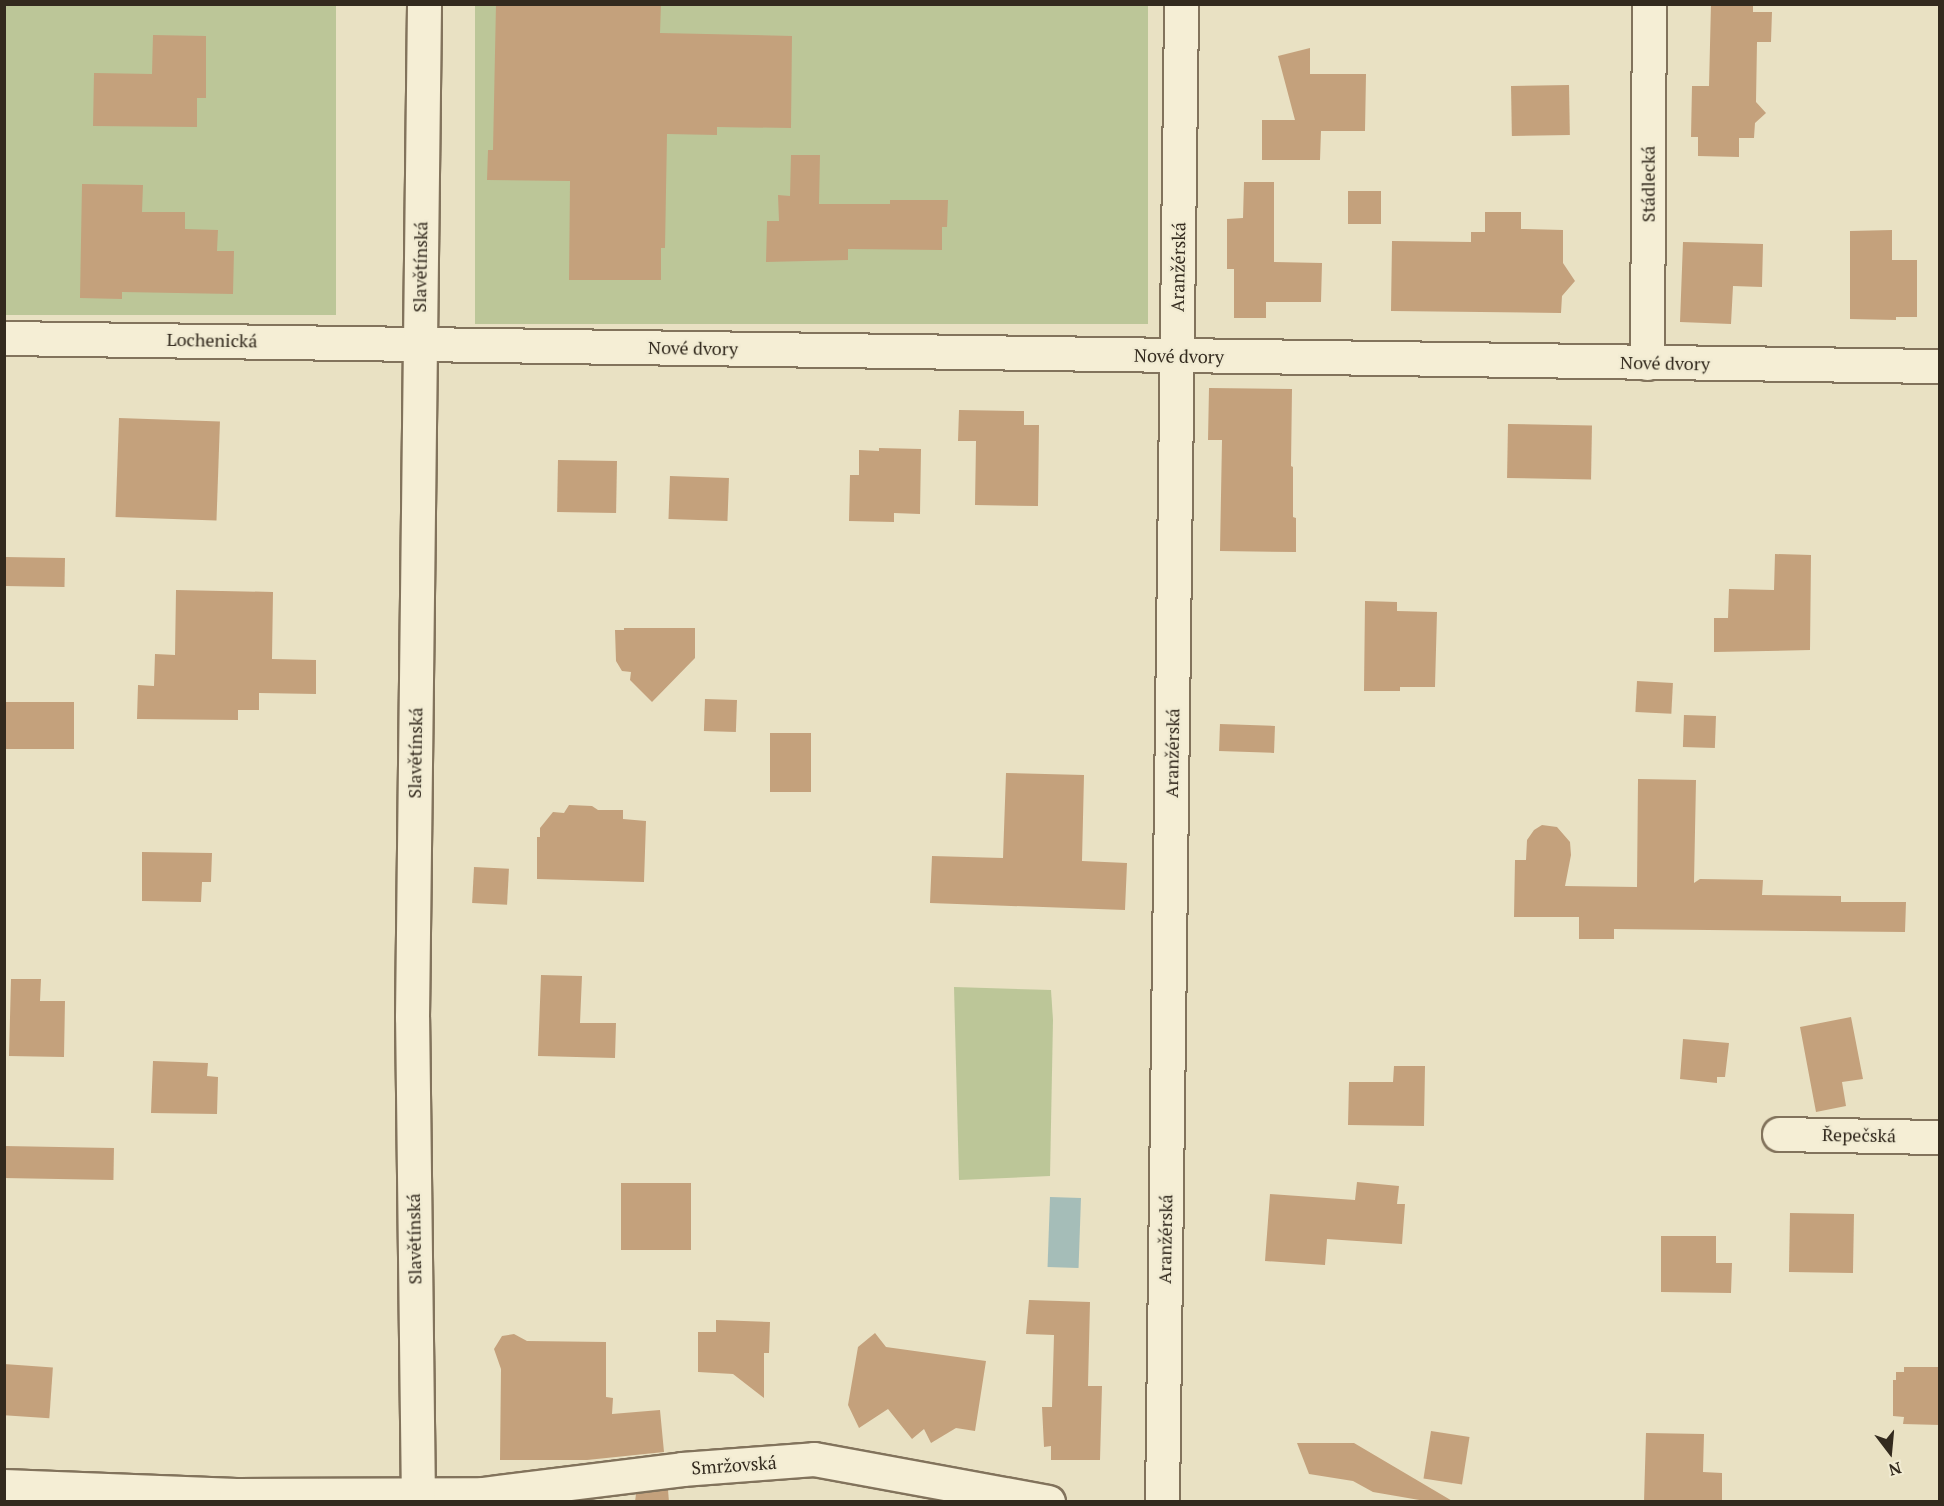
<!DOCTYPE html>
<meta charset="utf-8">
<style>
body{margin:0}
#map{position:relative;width:1944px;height:1506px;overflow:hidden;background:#e9e1c3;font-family:"PT Serif",serif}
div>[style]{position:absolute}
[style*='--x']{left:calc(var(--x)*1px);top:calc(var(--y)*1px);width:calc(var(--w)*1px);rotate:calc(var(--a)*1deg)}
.green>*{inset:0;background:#bcc698;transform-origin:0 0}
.water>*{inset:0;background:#a5bdb8;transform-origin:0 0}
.building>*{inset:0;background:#c4a17c;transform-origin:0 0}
.roads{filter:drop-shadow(2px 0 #82735c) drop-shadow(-2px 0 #82735c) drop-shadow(0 2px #82735c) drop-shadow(0 -2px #82735c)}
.street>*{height:33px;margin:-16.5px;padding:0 16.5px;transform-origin:16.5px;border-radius:16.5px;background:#f5eed5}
.secondary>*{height:33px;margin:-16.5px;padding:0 16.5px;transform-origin:16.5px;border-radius:16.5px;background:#f5eed5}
span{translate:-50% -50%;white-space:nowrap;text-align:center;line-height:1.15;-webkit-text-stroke:4.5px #f1ebd2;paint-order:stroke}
.street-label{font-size:18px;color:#332a1e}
.frame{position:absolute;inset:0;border:6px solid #332a1e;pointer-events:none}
.north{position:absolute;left:1860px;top:1422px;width:60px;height:60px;-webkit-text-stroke:4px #f1ebd2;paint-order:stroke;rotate:164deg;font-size:16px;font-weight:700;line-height:24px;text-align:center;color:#332a1e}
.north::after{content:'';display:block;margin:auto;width:21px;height:27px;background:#332a1e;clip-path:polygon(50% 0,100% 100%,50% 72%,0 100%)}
</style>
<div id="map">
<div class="green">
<i style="left:4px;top:5px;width:332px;height:310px"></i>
<i style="left:475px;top:5px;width:673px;height:319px"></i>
<i style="clip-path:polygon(954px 987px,1051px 990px,1053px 1020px,1050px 1176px,959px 1180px)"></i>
</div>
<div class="water">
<i style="left:1050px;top:1197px;width:31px;height:70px;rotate:2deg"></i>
</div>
<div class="building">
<i style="clip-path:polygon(496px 4px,661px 4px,660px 33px,792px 36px,791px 128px,717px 127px,717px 135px,667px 134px,665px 248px,661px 248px,661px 280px,569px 280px,570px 181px,487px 180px,488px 150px,493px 150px)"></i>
<i style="clip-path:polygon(1711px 4px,1753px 4px,1753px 12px,1772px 12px,1771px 42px,1757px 42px,1756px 102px,1766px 113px,1755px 123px,1754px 138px,1739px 138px,1739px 157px,1698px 156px,1698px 137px,1691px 137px,1692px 86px,1709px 86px)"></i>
<i style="clip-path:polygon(153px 35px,206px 36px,206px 98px,197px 98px,197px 127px,93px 126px,94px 73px,152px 74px)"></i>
<i style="clip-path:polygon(1310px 48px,1310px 74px,1366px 74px,1365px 131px,1321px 131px,1320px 160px,1262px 160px,1262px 120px,1295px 120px,1278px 56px)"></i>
<i style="left:1569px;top:85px;width:50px;height:58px;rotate:89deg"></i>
<i style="clip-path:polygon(791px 155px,820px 155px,819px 204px,890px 204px,890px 200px,948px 200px,947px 227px,942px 227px,942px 250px,852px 249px,848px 249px,848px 260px,766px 262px,767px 221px,779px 221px,778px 195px,790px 196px)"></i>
<i style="clip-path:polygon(1244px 182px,1274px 182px,1274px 262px,1322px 263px,1321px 302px,1266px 302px,1266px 318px,1234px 318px,1234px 269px,1227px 269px,1227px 219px,1243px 218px)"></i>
<i style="clip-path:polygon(82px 184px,143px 185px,142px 212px,185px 212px,185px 229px,218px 230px,217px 251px,234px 251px,233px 294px,122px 292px,122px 299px,80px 298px)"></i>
<i style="left:1381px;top:191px;width:33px;height:33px;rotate:90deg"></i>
<i style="clip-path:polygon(1485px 212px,1521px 212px,1521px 229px,1563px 230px,1563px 263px,1575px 281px,1562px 296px,1561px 313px,1391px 311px,1392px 241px,1471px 242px,1471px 232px,1485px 232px)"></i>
<i style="clip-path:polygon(1892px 230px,1892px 260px,1917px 260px,1917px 317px,1896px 317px,1896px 320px,1850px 319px,1850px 231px)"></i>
<i style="clip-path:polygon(1683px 242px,1763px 244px,1762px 287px,1733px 286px,1731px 324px,1680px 322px)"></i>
<i style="clip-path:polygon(1209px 388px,1292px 389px,1291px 466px,1293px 467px,1293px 517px,1296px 518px,1296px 552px,1220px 551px,1222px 440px,1208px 440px)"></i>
<i style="clip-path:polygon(959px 410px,1024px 411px,1024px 425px,1039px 425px,1038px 506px,975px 505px,976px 441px,958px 441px)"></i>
<i style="left:119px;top:418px;width:101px;height:99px;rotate:2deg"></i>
<i style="left:1508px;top:424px;width:84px;height:54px;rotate:1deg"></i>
<i style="clip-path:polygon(879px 448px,921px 449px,920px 514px,894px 513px,894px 522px,849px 521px,850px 475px,859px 475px,859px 450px,879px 451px)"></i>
<i style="left:558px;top:460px;width:59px;height:52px;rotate:1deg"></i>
<i style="left:670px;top:476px;width:59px;height:43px;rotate:2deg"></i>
<i style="clip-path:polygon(1775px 554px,1811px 555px,1810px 650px,1714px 652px,1714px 618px,1728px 618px,1729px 589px,1774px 590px)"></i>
<i style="left:5px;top:557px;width:60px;height:29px;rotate:1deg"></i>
<i style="clip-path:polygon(176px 590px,273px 592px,272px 659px,316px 660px,316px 694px,259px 693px,259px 710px,238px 710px,238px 720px,137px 719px,138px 685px,154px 686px,155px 654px,175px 655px)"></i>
<i style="clip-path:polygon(1365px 601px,1397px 602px,1397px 611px,1437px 612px,1435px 687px,1400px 687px,1400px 691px,1364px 691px)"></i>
<i style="clip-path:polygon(624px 628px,695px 628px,695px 658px,652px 702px,630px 680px,631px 672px,622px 671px,616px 661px,615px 630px,624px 630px)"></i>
<i style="left:1637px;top:681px;width:36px;height:31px;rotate:3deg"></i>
<i style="left:705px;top:699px;width:32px;height:32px;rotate:2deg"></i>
<i style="left:4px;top:702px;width:70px;height:47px"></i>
<i style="left:1684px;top:715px;width:32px;height:32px;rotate:2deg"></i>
<i style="left:1220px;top:724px;width:55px;height:27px;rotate:2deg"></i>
<i style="left:770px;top:733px;width:41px;height:59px"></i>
<i style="clip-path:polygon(1006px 773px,1084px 775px,1082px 861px,1127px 863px,1125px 910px,930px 903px,932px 856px,1003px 858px)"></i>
<i style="clip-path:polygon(1638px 779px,1696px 780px,1694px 883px,1700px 879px,1763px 880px,1762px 895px,1841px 896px,1841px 902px,1906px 902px,1905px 932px,1614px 929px,1614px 939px,1579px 939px,1579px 917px,1514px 917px,1515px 860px,1526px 860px,1527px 840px,1534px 830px,1542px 825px,1557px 827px,1570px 842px,1571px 855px,1565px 886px,1637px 887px)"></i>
<i style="clip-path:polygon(569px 805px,592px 806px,598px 810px,623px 810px,623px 819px,646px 821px,644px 882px,537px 879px,537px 837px,540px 837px,540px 828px,553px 812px,564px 813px)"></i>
<i style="clip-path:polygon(142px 852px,212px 853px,211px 882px,202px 882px,201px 902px,142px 901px)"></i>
<i style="left:474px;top:867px;width:35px;height:36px;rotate:3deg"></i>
<i style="clip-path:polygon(541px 975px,582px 976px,580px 1023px,616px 1023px,615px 1058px,538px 1056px)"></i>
<i style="clip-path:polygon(11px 979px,41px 979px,40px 1001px,65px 1001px,64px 1057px,9px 1056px)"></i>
<i style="clip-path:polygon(1851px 1017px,1863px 1079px,1842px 1082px,1846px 1106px,1816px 1112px,1800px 1027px)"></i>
<i style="clip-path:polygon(1683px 1039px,1729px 1043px,1725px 1077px,1717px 1077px,1717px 1083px,1680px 1079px)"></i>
<i style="clip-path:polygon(153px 1061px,208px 1063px,207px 1076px,218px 1077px,217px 1114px,151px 1113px)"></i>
<i style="clip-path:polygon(1394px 1066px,1425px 1066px,1424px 1126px,1348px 1125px,1349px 1082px,1393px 1082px)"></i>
<i style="left:4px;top:1146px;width:110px;height:32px;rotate:1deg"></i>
<i style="clip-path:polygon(1357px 1182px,1399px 1186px,1397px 1204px,1405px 1204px,1402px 1244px,1327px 1239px,1325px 1265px,1265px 1261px,1270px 1194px,1355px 1200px)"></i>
<i style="left:621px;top:1183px;width:70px;height:67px"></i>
<i style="left:1790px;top:1213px;width:64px;height:59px;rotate:1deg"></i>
<i style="clip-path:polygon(1661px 1236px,1716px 1236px,1716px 1263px,1732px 1263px,1731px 1293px,1661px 1292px)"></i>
<i style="clip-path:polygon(1029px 1300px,1090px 1302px,1088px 1386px,1102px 1386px,1100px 1460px,1051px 1460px,1051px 1446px,1044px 1447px,1042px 1407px,1052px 1407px,1054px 1335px,1026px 1334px)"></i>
<i style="clip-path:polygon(716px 1320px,770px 1322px,769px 1353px,764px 1353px,764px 1398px,733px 1374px,698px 1372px,698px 1332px,716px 1332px)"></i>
<i style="clip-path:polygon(875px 1333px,886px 1347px,986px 1361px,975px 1431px,956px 1428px,931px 1443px,924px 1429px,912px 1439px,888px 1409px,859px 1428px,848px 1405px,858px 1347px)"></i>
<i style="clip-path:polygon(514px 1334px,527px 1341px,606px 1342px,606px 1397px,613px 1398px,612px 1414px,660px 1410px,664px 1452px,587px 1460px,500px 1460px,501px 1369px,494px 1349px,502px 1336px)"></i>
<i style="left:4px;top:1364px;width:49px;height:51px;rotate:4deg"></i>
<i style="clip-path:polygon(1904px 1367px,1940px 1367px,1940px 1425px,1903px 1424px,1904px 1417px,1893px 1416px,1893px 1380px,1896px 1380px,1896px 1372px,1904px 1372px)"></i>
<i style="left:1431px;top:1431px;width:39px;height:48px;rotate:9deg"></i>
<i style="clip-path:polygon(1646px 1433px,1704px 1434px,1703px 1472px,1722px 1473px,1722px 1502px,1644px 1502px)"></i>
<i style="clip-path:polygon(1297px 1443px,1354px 1443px,1454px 1502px,1431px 1502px,1373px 1492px,1353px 1481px,1309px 1474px)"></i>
<i style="clip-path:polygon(668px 1490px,669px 1502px,635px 1502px,636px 1494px)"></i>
</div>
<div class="roads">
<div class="street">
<i style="--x:4;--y:338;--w:1936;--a:0.83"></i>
<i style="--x:1647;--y:363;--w:359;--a:-89.7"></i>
<i style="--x:1779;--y:1134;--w:161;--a:1.1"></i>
<i style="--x:4;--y:1486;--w:232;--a:2.2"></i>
<i style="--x:236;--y:1495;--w:246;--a:-0.2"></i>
<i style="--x:482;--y:1494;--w:202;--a:-7.1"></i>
<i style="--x:682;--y:1469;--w:132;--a:-4.3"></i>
<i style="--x:814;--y:1459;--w:238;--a:10.4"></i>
<i style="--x:1162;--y:1502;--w:1498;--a:-89.27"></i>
</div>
<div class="secondary">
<i style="--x:418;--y:1502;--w:485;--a:-90.7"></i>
<i style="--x:412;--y:1017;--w:1013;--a:-89.32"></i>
</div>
</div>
<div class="street-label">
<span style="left:1648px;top:184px;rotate:-90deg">Stádlecká</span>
<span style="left:420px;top:267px;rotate:-89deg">Slavětínská</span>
<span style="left:1178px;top:267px;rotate:-89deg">Aranžérská</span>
<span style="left:212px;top:340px;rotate:1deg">Lochenická</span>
<span style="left:693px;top:348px;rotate:1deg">Nové dvory</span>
<span style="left:1179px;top:356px;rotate:1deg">Nové dvory</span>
<span style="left:1665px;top:363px;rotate:1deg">Nové dvory</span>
<span style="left:415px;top:753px;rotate:-89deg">Slavětínská</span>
<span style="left:1172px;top:753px;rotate:-89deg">Aranžérská</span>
<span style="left:1859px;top:1135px;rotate:1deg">Řepečská</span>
<span style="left:414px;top:1239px;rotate:-91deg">Slavětínská</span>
<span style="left:1165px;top:1239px;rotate:-89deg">Aranžérská</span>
<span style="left:734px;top:1465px;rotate:-4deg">Smržovská</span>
</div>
<div class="frame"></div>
<div class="north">N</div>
</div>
